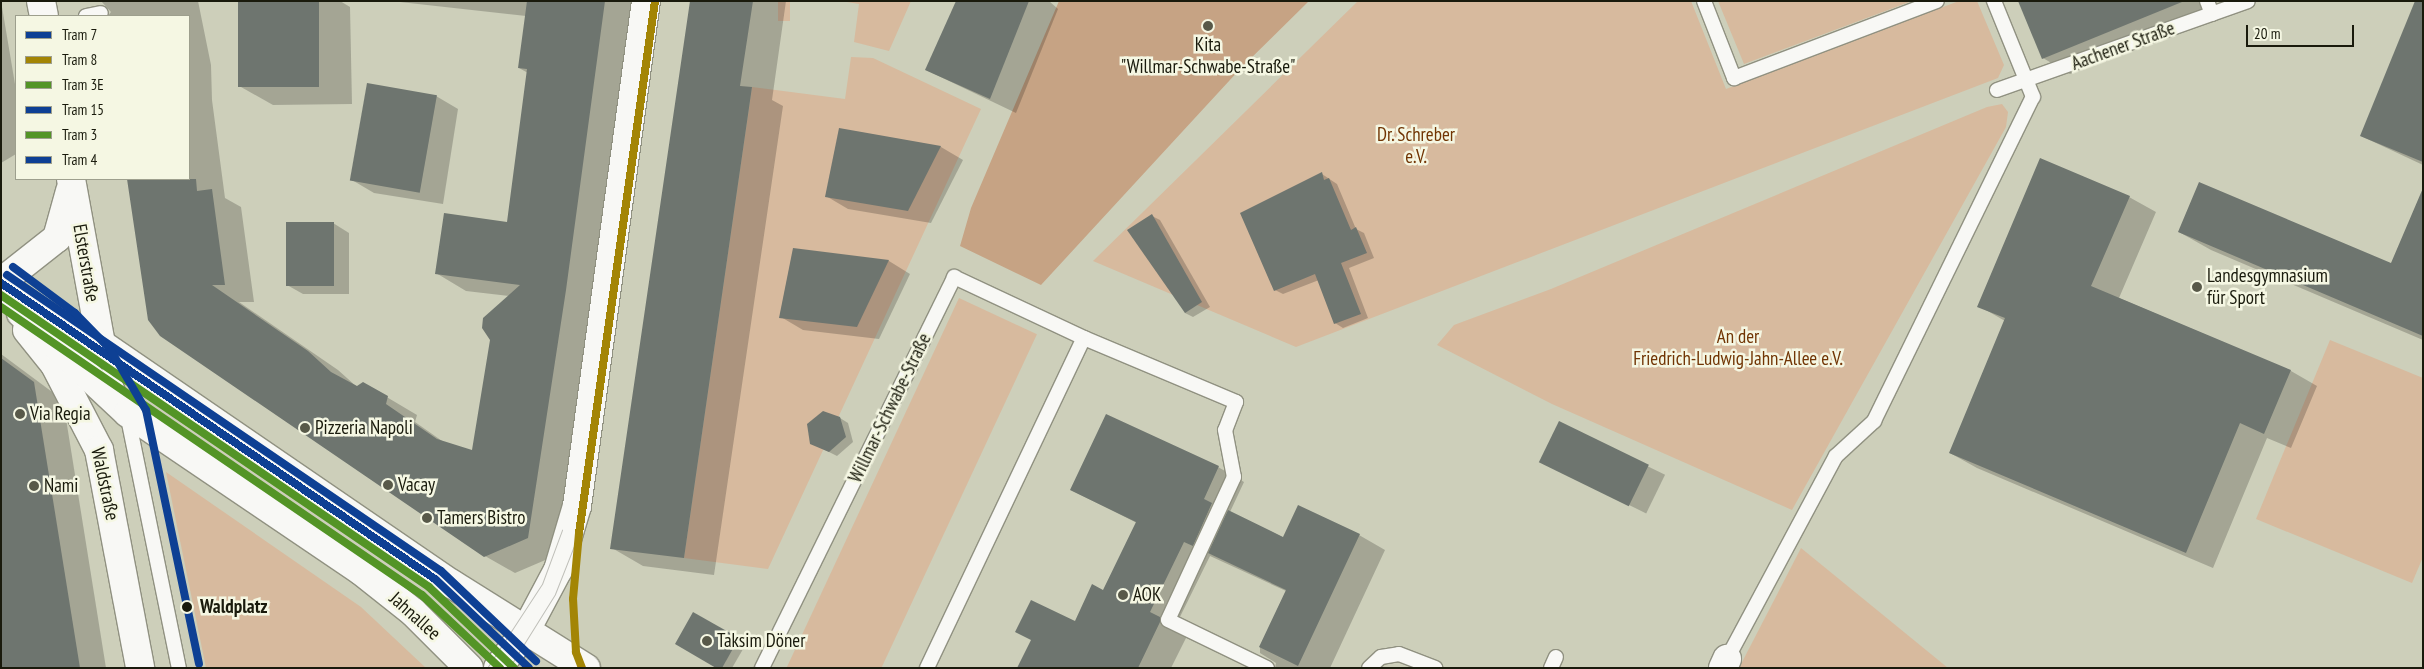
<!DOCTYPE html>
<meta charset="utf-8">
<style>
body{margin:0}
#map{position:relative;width:2424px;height:669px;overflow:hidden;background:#cdcfba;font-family:"PT Sans Narrow",sans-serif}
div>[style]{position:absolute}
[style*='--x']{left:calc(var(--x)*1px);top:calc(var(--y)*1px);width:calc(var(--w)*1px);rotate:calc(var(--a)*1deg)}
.green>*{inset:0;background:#d7ba9e;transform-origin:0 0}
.forest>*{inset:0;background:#c6a384}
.shadow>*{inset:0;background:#0003;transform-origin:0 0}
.building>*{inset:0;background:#6e756f;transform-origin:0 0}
.roads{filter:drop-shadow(1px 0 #909181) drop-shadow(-1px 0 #909181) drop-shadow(0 1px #909181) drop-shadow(0 -1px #909181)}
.lane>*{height:14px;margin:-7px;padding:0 7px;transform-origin:7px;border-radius:7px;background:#f8f8f5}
.street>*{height:28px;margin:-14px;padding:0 14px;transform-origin:14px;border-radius:14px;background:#f8f8f5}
.secondary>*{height:28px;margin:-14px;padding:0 14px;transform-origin:14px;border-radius:14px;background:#f8f8f5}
.primary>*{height:28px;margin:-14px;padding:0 14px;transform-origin:14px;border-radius:14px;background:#f8f8f5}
.tram>*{height:1px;margin:-0.5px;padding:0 0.5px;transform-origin:0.5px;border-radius:0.5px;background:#bfbfb9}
.tram-1>*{height:8px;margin:-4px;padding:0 4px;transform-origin:4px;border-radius:4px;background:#0e4094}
.tram-2>*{height:8px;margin:-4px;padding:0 4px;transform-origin:4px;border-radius:4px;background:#a38505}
.tram-3>*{height:8px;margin:-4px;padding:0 4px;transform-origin:4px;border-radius:4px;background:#539426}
.tram-4>*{height:8px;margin:-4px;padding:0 4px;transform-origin:4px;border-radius:4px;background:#0e4094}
.tram-5>*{height:8px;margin:-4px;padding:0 4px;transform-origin:4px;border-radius:4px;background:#539426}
.tram-6>*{height:8px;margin:-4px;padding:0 4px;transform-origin:4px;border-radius:4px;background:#0e4094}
.dots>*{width:14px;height:14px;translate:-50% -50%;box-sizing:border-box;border:2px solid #f5f7e3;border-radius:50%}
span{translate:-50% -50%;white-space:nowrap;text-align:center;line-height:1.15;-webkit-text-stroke:5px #f5f7e3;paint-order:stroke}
.poi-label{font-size:19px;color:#191a0c}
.left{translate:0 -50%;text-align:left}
.street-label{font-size:19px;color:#191a0c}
.park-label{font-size:19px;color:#713504}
.stop-label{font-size:19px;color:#191a0c;font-weight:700}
.frame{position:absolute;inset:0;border:2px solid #191a0c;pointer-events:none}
.legend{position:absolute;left:15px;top:15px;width:175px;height:165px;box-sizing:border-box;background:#f5f7e3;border:1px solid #9d9f8d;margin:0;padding:6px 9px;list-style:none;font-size:15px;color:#191a0c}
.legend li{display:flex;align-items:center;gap:10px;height:25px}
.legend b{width:25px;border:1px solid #9d9f8d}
.scale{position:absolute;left:2246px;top:25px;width:108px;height:22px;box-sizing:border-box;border:2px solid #191a0c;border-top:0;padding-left:6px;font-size:15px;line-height:18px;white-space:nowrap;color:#191a0c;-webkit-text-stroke:4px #f5f7e3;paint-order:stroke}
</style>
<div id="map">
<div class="green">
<i style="left:778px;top:1px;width:12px;height:20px"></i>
<i style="clip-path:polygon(841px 1px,911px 1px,889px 51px,854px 42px,859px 4px)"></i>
<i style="clip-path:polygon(1358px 1px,1691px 1px,1726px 89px,1959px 1px,1977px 1px,2004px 65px,1998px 78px,1296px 347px,1093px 261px)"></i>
<i style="clip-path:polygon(1718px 1px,1912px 1px,1744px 64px)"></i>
<i style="clip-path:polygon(851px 57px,873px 58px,981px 109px,768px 569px,684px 558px,752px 87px,845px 99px)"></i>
<i style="clip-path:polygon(2002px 104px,2008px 112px,2006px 127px,1792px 510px,1552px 404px,1437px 345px,1454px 325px,1551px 289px,1987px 107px)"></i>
<i style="left:959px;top:298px;width:86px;height:412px;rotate:25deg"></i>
<i style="clip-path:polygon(2330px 340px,2423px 378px,2423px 557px,2412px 583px,2256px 519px)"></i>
<i style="clip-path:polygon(166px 472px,361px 607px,426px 668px,206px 668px)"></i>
<i style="clip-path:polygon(1801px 548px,1948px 668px,1739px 668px)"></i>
</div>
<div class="forest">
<i style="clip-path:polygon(1059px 1px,1309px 1px,1241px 68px,1041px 285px,960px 246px,971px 208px)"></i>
</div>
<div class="shadow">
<i style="clip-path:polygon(1px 1px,16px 90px,16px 154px,1px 163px)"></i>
<i style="clip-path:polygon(101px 1px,198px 1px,211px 65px,212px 100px,225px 198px,241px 207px,254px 302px,239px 302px,338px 370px,357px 387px,363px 383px,417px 415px,415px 422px,445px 443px,473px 451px,509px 296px,466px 291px,436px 273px,508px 223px,528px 73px,519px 68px,526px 16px,391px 1px,637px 1px,557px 555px,515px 573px,485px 556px,149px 320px,128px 179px,189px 179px,189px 16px,108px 16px,111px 12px)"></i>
<i style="clip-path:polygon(239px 1px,340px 1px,350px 7px,352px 104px,273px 105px,241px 87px)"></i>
<i style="clip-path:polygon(691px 1px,786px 1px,772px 100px,783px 106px,714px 575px,643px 566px,612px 548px)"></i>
<i style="clip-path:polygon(958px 1px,1049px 1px,1058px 9px,1016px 113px,926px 70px)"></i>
<i style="clip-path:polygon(2019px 1px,2211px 1px,2217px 14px,2070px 74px,2043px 58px)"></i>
<i style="clip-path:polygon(2423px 1px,2423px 165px,2361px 136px)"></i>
<i style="clip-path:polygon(436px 96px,458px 109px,443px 204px,374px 193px,352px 180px)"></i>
<i style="clip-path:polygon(840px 130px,941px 147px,963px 160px,931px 223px,848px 209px,826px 196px)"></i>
<i style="clip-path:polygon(1322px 174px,1337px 184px,1356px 229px,1364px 233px,1374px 258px,1349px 268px,1368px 318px,1343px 328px,1335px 323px,1319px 280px,1283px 294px,1275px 290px)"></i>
<i style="clip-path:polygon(2129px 197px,2156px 212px,2119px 298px,2291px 371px,2317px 386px,2291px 448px,2267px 438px,2213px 568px,1977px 468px,1950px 453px,2005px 321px,1979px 306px)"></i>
<i style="clip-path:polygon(1152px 216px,1160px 220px,1210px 307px,1193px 317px,1185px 313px)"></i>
<i style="clip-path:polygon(333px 223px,349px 233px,349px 294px,303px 294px,287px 285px)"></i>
<i style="clip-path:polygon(2179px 232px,2392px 264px,2423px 240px,2423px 340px,2211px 250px)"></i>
<i style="clip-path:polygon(794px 250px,889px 261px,910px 274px,879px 339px,803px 330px,781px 317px)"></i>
<i style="clip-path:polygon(1px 354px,63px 400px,106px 668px,1px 668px)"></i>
<i style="clip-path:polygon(840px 418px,848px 423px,853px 442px,837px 456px,817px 446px)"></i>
<i style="left:1559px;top:423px;width:118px;height:43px;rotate:26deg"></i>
<i style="clip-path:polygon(1218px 467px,1244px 482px,1230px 512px,1284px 538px,1359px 535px,1385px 550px,1330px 668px,1275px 668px,1276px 663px,1260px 653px,1260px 647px,1286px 591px,1210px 556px,1175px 627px,1186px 633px,1186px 638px,1171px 668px,1018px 668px,1076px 623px,1104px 591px,1137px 523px,1071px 490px)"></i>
<i style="clip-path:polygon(694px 614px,746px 644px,732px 668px,718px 668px)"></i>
</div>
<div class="building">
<i style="left:238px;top:1px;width:81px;height:86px"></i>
<i style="clip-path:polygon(527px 1px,605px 1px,566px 290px,528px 538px,484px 557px,160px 336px,148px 320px,127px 179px,196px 179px,197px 191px,212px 189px,225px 285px,212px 285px,308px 351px,331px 372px,357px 386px,363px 382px,388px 396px,386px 404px,437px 439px,472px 450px,490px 340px,482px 328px,483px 318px,520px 285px,435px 274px,444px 213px,507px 222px,527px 69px,518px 68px)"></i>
<i style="clip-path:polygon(690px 1px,753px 1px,740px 86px,752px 87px,684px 558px,610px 549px)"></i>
<i style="clip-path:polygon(956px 1px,1029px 1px,990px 99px,925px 70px)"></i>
<i style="clip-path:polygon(2018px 1px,2182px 1px,2182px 2px,2042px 59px)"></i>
<i style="clip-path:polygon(2415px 1px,2423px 1px,2423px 162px,2360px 136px)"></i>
<i style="left:367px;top:83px;width:71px;height:99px;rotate:10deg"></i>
<i style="clip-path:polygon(839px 128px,941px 146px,908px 211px,825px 197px)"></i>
<i style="clip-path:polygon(2040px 158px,2130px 196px,2091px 286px,2291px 370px,2264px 434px,2240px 423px,2186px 553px,1949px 453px,2005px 318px,1977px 307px)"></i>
<i style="clip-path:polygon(1322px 172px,1324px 180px,1329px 178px,1351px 230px,1356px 227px,1367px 253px,1341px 263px,1361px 314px,1334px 324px,1315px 274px,1274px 291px,1240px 213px)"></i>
<i style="clip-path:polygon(2199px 182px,2391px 263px,2423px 188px,2423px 336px,2178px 232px)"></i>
<i style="clip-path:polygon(1152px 214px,1202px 302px,1185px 313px,1127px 230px)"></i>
<i style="left:286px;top:222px;width:48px;height:64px"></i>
<i style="clip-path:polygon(793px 248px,889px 260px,857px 327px,779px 318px)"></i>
<i style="clip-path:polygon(1px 358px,34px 382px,80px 668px,1px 668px)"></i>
<i style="clip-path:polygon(823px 411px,840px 417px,846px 437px,829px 452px,810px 444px,807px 424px)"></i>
<i style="clip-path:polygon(1106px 414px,1219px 466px,1204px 499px,1212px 503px,1193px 546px,1184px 542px,1150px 612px,1160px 617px,1160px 622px,1138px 668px,1017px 668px,1031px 640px,1015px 632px,1031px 600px,1075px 621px,1092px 584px,1103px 590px,1136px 522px,1070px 490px)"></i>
<i style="left:1559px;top:421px;width:100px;height:46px;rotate:26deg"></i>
<i style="clip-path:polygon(1298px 505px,1360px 534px,1298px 666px,1259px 647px,1286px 590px,1208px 553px,1228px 510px,1283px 537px)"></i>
<i style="clip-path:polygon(693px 612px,739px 638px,722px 668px,716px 668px,675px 644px)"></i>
</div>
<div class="roads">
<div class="lane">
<i style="--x:1704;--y:1;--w:83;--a:68.7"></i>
<i style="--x:1734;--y:78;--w:217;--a:-20.8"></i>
<i style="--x:2207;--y:1;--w:14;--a:69"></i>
<i style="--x:86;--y:16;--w:15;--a:-11"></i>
<i style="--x:1997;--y:90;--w:266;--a:-19.5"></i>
<i style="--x:102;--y:348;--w:75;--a:69.6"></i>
<i style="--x:128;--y:418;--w:255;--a:78.5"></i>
<i style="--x:1727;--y:659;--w:230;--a:-61.8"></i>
<i style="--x:1836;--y:456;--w:52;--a:-42.6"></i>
<i style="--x:1874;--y:421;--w:361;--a:-63.9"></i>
<i style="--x:2033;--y:97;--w:104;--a:-112.1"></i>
<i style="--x:762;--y:668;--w:436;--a:-63.8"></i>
<i style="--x:954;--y:277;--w:144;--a:25.1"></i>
<i style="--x:1084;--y:338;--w:165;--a:22.8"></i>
<i style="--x:1236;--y:402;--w:30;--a:111"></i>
<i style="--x:1225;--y:430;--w:48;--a:79.2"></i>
<i style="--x:1234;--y:477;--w:157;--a:114.8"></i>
<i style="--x:1168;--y:620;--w:110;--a:25.9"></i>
<i style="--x:927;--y:668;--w:365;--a:-64.6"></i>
<i style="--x:1369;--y:668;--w:16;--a:-43"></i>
<i style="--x:1381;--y:657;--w:18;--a:-9"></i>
<i style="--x:1399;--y:654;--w:39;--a:21"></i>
<i style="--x:1551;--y:668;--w:12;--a:-66"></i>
</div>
<div class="street">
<i style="--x:41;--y:1;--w:15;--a:79"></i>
<i style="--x:71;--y:179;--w:168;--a:79.7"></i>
<i style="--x:1;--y:282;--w:71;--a:-38.2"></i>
<i style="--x:57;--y:238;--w:49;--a:-74.5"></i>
<i style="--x:1723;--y:668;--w:10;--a:-66"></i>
</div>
<div class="secondary">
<i style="--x:27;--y:330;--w:45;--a:51.3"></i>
<i style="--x:55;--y:365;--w:96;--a:62.6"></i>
<i style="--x:99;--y:450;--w:222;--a:79.3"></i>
<i style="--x:498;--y:668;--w:45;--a:-53.1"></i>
<i style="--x:525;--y:632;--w:70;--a:-62"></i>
<i style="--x:558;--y:570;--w:67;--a:-73.5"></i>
<i style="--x:577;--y:506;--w:510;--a:-82.22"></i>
</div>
<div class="primary">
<i style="--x:1;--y:292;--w:113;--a:27.5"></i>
<i style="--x:101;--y:344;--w:425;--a:34.4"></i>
<i style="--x:452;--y:584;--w:158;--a:32.1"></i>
<i style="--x:21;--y:313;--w:146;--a:43.1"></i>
<i style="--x:128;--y:413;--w:280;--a:34.1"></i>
<i style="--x:360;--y:570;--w:68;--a:38.4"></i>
<i style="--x:413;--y:612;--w:79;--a:45"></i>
</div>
</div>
<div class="tram">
<i style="--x:487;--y:668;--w:100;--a:-56.8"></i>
<i style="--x:542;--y:584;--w:58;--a:-69.7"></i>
<i style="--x:509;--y:668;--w:87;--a:-58.1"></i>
<i style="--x:555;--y:594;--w:66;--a:-68.5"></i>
</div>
<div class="tram-1">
<i style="--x:1;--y:283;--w:525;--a:34.3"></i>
<i style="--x:435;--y:579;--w:129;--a:43.4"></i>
</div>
<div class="tram-2">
<i style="--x:582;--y:668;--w:17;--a:-111"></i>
<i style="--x:576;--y:652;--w:53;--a:-93.2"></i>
<i style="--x:573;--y:599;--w:66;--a:-84.8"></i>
<i style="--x:579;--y:533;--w:537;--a:-81.87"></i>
</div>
<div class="tram-3">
<i style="--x:1;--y:295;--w:518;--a:34.3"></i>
<i style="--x:429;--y:587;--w:117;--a:43.6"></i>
</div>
<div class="tram-4">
<i style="--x:7;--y:275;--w:525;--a:34.3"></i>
<i style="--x:441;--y:571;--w:131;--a:43.5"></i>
</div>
<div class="tram-5">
<i style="--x:1;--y:307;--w:510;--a:34.38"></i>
<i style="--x:422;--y:595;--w:107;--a:43.1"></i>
</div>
<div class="tram-6">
<i style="--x:13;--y:267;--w:77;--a:36.6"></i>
<i style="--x:75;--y:313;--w:50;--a:45.8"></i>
<i style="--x:110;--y:349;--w:71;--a:59.5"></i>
<i style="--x:146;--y:410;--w:259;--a:78.2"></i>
</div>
<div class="dots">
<i style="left:1208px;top:26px;background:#585949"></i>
<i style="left:2197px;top:287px;background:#585949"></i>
<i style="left:20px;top:414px;background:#585949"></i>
<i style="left:305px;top:428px;background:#585949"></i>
<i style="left:388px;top:485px;background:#585949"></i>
<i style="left:34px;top:486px;background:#585949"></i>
<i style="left:427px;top:518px;background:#585949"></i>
<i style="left:1123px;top:595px;background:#585949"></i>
<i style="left:187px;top:607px;background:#191a0c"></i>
<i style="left:707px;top:641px;background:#585949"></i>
</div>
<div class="poi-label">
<span style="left:1208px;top:56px">Kita<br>"Willmar-Schwabe-Straße"</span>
<span class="left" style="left:2207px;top:287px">Landesgymnasium<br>für Sport</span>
<span class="left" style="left:30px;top:414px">Via Regia</span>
<span class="left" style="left:315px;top:428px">Pizzeria Napoli</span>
<span class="left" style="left:398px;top:485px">Vacay</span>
<span class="left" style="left:44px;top:486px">Nami</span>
<span class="left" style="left:437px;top:518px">Tamers Bistro</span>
<span class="left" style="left:1133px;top:595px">AOK</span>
<span class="left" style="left:717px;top:641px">Taksim Döner</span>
</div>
<div class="street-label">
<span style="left:2123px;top:46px;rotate:-20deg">Aachener Straße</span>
<span style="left:86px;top:263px;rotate:80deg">Elsterstraße</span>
<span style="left:890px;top:408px;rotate:-64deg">Willmar-Schwabe-Straße</span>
<span style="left:105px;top:484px;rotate:78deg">Waldstraße</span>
<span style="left:415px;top:616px;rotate:42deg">Jahnallee</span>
</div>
<div class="park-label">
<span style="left:1416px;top:146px">Dr. Schreber<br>e.V.</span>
<span style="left:1738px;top:348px">An der<br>Friedrich-Ludwig-Jahn-Allee e.V.</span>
</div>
<div class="stop-label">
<span class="left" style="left:200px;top:607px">Waldplatz</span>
</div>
<div class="frame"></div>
<ul class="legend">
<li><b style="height:6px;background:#0e4094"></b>Tram 7</li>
<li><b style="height:6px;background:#a38505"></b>Tram 8</li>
<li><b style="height:6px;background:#539426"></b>Tram 3E</li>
<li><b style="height:6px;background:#0e4094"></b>Tram 15</li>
<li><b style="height:6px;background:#539426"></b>Tram 3</li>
<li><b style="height:6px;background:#0e4094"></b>Tram 4</li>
</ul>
<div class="scale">20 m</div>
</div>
